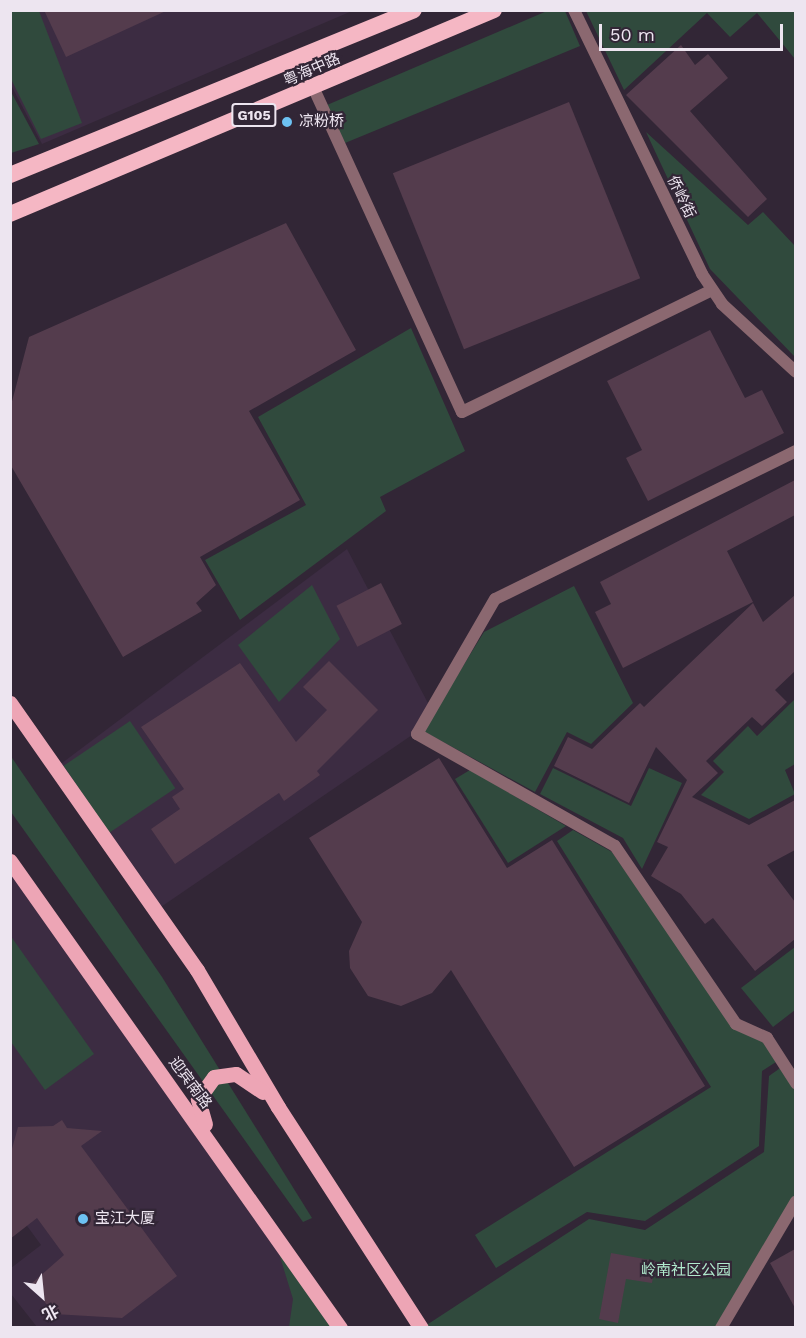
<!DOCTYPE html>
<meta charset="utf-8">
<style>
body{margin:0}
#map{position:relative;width:806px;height:1338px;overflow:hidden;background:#322636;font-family:"Work Sans","Noto Sans SC",sans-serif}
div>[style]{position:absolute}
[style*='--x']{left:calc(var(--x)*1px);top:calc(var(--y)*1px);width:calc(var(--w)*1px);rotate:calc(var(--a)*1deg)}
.built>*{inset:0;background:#3c2c42}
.green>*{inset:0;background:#304a3d;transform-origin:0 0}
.building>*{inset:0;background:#543c4d;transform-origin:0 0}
.service>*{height:12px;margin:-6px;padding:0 6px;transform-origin:6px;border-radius:6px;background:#8b6870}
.minor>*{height:12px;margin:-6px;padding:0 6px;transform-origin:6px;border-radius:6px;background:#8b6870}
.primary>*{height:15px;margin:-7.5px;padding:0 7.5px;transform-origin:7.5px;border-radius:7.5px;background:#eda5b5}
.trunk>*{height:16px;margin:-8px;padding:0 8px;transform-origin:8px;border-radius:8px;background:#f5b7c4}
.dots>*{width:16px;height:16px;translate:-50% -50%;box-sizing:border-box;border:3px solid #322636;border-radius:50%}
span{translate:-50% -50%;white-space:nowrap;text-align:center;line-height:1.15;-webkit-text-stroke:4.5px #322636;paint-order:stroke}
.shield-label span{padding:2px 4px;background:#322636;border:2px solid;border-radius:4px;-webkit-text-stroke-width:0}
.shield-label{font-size:14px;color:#ede5f0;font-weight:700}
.street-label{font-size:15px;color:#ede5f0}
.poi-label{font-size:15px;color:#ede5f0}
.left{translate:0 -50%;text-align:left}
.park-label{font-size:15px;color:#b0eacd}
.frame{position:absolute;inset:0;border:12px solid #ede5f0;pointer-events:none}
.north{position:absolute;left:12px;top:1266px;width:60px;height:60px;-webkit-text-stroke:4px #322636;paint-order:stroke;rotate:153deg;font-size:16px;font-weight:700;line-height:24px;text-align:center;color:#ede5f0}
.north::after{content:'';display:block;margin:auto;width:21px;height:27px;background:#ede5f0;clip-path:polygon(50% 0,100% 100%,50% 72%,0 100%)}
.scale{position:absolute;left:599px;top:24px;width:184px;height:27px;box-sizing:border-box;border:3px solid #ede5f0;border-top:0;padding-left:8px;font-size:18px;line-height:21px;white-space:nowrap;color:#ede5f0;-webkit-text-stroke:4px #322636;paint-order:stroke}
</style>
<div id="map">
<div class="built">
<i style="clip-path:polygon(269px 10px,352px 11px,42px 144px,11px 85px,10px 11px)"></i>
<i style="clip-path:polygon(347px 549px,430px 707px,415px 733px,158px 909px,58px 766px)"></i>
<i style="clip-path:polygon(10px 862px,340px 1327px,37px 1327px,11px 1294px,11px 1268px,41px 1245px,11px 1204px)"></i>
</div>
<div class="green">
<i style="clip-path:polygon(11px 10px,39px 11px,82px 123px,41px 139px,11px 79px)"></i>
<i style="clip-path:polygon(547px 11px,565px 11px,580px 46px,345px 143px,327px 105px)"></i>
<i style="clip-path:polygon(586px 11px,795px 11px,795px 59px,757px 13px,730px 37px,707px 13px,624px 90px)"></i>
<i style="clip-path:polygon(10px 90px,39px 144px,11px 153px,10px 153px)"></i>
<i style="clip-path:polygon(646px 132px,748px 225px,763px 212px,795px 246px,795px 357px,710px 269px)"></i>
<i style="clip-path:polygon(411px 328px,465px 451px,380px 497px,386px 511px,240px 620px,205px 560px,306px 505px,258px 417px)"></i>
<i style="clip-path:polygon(312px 585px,340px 639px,279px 702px,238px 645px)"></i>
<i style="clip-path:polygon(574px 586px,633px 703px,591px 744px,567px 732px,535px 792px,423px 731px,484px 632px)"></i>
<i style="clip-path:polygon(795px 699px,795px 764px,785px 770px,795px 794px,749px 819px,701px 795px,724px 772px,713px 761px,748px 726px,757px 736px)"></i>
<i style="left:130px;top:721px;width:81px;height:80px;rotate:56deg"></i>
<i style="clip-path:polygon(10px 755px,162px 977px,312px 1218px,303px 1222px,11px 812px)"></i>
<i style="clip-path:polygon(553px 768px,631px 806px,649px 768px,682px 783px,642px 869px,623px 838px,540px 794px)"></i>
<i style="clip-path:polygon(470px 770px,566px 826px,508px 863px,455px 779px)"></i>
<i style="clip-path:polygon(573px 830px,612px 852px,732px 1026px,765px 1043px,776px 1062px,762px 1071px,759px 1146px,645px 1221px,587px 1212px,496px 1268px,475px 1235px,711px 1087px,557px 841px)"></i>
<i style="clip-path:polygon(10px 935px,94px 1054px,45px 1090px,11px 1042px)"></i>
<i style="clip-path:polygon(795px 947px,795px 1010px,773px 1027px,741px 988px)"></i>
<i style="clip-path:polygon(783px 1066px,795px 1086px,795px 1199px,719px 1327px,422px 1328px,589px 1219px,645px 1230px,764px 1152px,769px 1076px)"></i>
<i style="clip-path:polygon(273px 1234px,337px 1327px,289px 1327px,293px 1299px)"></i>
</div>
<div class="building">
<i style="clip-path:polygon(44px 10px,168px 10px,66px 57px)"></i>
<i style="clip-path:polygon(681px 45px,695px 65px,708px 54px,728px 78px,690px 111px,767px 199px,748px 217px,626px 95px)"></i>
<i style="left:569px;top:102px;width:190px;height:190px;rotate:68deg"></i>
<i style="clip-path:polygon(286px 223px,356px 350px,249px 411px,300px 500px,200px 557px,216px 585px,196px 603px,202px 611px,123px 657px,10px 464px,10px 409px,29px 337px)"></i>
<i style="clip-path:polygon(710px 330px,745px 398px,762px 390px,784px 433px,648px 501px,626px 458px,642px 450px,607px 381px)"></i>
<i style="clip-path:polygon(795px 480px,795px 515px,727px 551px,753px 602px,623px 668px,595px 612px,611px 604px,600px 582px)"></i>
<i style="left:381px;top:583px;width:46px;height:50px;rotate:63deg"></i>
<i style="clip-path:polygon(795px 595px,795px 671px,775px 690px,787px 702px,762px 726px,752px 717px,706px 761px,718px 773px,692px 797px,749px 825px,795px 800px,795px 850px,767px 865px,795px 902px,795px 939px,755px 971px,713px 918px,705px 924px,681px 894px,651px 876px,668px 847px,657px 842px,687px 780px,656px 747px,629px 803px,554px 766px,568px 737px,592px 749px,640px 703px,644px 707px,753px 603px,763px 622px)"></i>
<i style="clip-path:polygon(329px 661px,378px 710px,317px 771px,320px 775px,284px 801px,279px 793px,175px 864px,151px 829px,180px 809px,172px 797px,184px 789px,141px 727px,240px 663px,296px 742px,327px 710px,303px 687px)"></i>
<i style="clip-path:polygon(439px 758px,507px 868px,552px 840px,705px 1086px,574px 1167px,451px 970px,432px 993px,401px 1006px,368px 996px,350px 968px,349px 951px,362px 922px,309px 838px)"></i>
<i style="clip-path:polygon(62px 1120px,67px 1128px,102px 1131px,81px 1146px,177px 1276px,122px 1318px,54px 1314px,31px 1284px,64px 1255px,37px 1218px,10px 1239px,10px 1156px,18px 1127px,53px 1126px)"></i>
<i style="clip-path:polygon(795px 1249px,795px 1308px,770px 1263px)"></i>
<i style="clip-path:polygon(611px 1253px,656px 1261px,652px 1283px,626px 1279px,618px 1323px,599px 1319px)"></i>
</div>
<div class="service">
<i style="--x:314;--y:89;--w:355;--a:65.4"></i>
<i style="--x:462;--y:412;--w:278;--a:-26"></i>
<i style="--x:796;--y:451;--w:335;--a:153.8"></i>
<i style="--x:495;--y:599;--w:156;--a:120"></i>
<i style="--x:417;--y:734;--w:227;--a:29.5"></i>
<i style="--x:615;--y:846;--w:215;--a:55.8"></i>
<i style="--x:736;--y:1024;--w:34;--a:24"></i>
<i style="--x:767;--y:1038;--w:54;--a:57.2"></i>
<i style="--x:721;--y:1328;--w:147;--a:-59.4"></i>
</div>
<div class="minor">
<i style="--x:574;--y:10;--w:293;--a:64.1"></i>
<i style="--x:702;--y:274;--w:36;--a:56"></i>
<i style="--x:722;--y:304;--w:100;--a:42.6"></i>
</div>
<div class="primary">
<i style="--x:10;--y:703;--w:326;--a:55"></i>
<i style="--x:197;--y:970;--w:159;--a:59.4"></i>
<i style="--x:278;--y:1107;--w:263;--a:57.1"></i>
<i style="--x:10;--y:861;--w:572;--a:54.75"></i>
<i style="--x:205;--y:1124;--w:26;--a:-106"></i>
<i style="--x:198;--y:1099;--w:27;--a:-54"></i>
<i style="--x:214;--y:1077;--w:22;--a:-8"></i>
<i style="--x:236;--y:1074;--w:32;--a:34"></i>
</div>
<div class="trunk">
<i style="--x:10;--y:175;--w:436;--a:-22.2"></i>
<i style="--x:10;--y:214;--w:525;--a:-22.85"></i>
</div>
<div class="dots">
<i style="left:287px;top:122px;background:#6dc2f3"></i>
<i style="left:83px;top:1219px;background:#6dc2f3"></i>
</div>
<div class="shield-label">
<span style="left:254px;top:115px">G105</span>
</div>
<div class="street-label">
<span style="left:312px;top:70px;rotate:-24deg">粤海中路</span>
<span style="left:681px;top:197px;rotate:64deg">侨岭街</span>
<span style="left:190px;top:1083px;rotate:53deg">迎宾南路</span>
</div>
<div class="poi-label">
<span class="left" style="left:299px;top:122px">凉粉桥</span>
<span class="left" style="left:95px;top:1219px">宝江大厦</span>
</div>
<div class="park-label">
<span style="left:686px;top:1271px">岭南社区公园</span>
</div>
<div class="frame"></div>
<div class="north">北</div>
<div class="scale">50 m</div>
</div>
